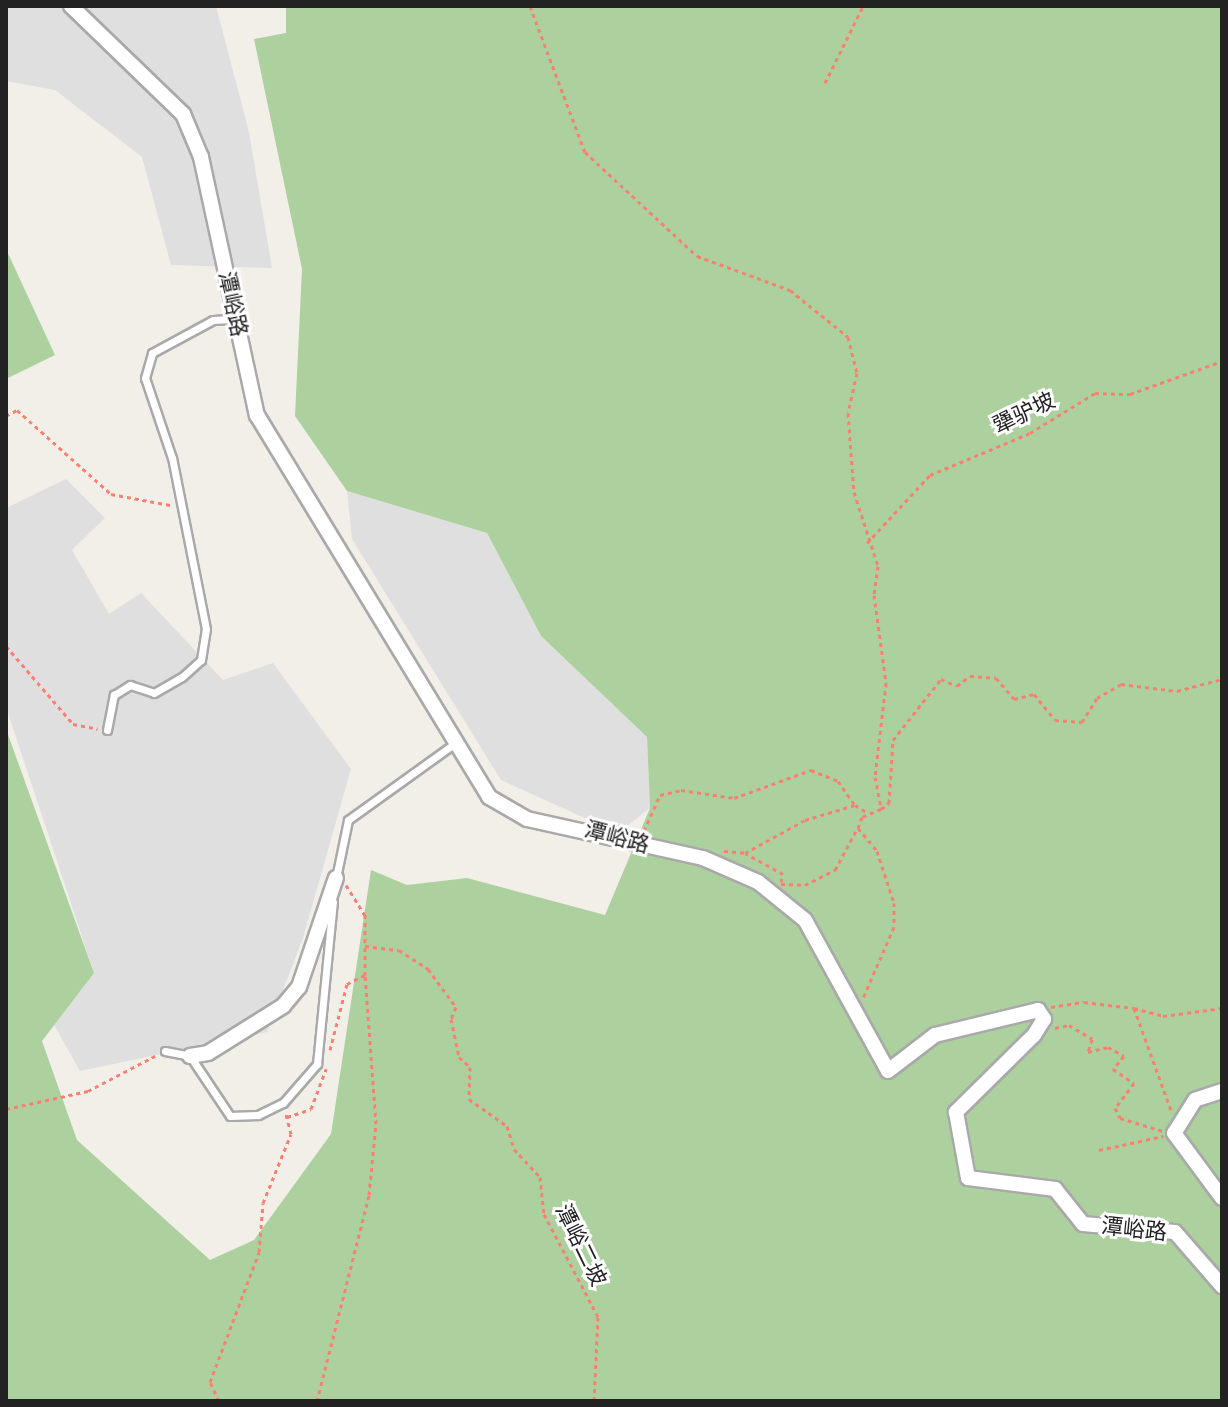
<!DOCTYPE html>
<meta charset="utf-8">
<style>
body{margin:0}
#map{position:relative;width:1228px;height:1407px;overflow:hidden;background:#f2efe9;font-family:Rubik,"Noto Sans SC",sans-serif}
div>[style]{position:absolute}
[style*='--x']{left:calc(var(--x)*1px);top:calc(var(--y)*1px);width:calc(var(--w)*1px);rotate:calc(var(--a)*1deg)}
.residential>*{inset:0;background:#e0dfdf}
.forest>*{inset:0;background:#add19e}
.path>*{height:3px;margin-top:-1.5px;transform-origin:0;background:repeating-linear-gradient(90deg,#fa8072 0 4px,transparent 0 8px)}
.roads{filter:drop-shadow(2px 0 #a9a9a9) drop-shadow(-2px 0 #a9a9a9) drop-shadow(0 2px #a9a9a9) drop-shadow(0 -2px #a9a9a9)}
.lane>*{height:7px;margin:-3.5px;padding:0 3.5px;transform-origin:3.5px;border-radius:3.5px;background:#fff}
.street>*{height:14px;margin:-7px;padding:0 7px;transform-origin:7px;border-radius:7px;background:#fff}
span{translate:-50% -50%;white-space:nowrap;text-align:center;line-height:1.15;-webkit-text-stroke:6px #fff;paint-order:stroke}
.street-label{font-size:22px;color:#222}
.frame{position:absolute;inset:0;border:8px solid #222;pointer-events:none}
</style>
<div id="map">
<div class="residential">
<i style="clip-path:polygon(6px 6px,216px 6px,249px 132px,272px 268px,171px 265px,142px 157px,55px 90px,6px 81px)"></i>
<i style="clip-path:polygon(66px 479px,105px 518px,72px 550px,109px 614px,141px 593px,223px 680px,273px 663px,351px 769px,303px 938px,267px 1032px,80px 1071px,54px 1025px,94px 973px,6px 707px,6px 508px)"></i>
<i style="clip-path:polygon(347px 491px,487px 533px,541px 636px,647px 737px,650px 808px,618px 833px,501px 780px,352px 539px)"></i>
</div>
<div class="forest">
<i style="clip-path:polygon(286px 6px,1222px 6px,1222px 1401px,6px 1401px,6px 729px,94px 973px,42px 1041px,77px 1140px,210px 1260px,254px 1240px,331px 1134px,371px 870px,407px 885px,467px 878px,605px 915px,650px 808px,647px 737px,541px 636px,487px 533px,347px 491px,295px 416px,302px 269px,254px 39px,286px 33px)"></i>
<i style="clip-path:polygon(6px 249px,55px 355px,6px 379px)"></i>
</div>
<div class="path">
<i style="--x:530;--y:6;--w:156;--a:69.4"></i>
<i style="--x:585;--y:152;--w:153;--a:42.9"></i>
<i style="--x:697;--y:256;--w:99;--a:20.1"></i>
<i style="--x:790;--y:290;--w:75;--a:39"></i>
<i style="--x:848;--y:337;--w:37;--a:76"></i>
<i style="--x:857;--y:373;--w:41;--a:102.7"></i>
<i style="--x:848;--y:413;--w:79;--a:85.7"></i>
<i style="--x:854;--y:492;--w:78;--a:72"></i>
<i style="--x:878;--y:566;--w:29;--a:98"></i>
<i style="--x:874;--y:595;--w:89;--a:82.2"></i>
<i style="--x:886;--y:683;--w:95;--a:96.7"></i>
<i style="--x:875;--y:777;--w:33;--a:79"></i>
<i style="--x:881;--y:809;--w:21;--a:157"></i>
<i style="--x:862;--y:817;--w:12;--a:110"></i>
<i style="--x:858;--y:828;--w:30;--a:50"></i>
<i style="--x:877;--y:851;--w:55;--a:71.9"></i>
<i style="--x:894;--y:903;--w:24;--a:90"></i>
<i style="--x:894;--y:927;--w:77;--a:113.6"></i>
<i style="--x:825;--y:83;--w:86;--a:-63.7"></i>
<i style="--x:6;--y:416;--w:13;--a:-29"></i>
<i style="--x:17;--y:410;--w:126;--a:41.8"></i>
<i style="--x:111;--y:494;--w:60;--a:10.6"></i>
<i style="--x:867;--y:543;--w:93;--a:-47.2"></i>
<i style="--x:930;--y:475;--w:108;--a:-22.8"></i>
<i style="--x:1030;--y:433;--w:76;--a:-31.6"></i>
<i style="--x:1095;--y:393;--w:35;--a:2"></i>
<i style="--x:1130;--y:394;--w:98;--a:-19.7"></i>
<i style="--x:6;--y:646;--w:103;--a:49.3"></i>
<i style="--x:73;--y:724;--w:25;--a:11"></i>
<i style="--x:881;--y:809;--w:10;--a:-37"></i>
<i style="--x:889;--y:803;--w:63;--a:-86.4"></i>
<i style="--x:893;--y:740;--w:78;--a:-51.8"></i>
<i style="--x:941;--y:679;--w:17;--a:24"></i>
<i style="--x:957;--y:686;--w:16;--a:-38"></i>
<i style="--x:970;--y:676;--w:26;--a:4"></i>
<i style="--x:996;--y:678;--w:28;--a:49"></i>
<i style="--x:1014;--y:699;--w:21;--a:-14"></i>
<i style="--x:1034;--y:694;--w:33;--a:51"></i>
<i style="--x:1055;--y:720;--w:27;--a:4"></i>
<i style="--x:1082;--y:722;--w:28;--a:-58"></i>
<i style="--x:1097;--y:698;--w:28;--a:-30"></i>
<i style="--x:1121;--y:684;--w:56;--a:7.1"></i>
<i style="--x:1177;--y:691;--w:47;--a:-14.9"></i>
<i style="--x:644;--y:831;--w:39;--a:-66"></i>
<i style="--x:660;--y:795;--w:22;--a:-13"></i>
<i style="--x:681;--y:790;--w:54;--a:8.6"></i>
<i style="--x:734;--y:798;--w:82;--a:-20"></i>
<i style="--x:811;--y:770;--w:29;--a:22"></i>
<i style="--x:838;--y:781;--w:29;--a:55"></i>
<i style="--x:724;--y:851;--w:21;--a:5"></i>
<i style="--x:781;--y:882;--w:8;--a:-76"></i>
<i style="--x:783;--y:874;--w:43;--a:-151.1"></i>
<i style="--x:745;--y:853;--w:68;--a:-28.8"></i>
<i style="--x:805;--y:820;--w:52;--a:-16.7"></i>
<i style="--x:855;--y:805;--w:15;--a:32"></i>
<i style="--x:781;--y:884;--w:24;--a:2"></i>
<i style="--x:805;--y:885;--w:34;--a:-27"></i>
<i style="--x:835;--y:870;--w:47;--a:-61.8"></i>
<i style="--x:346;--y:885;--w:36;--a:58"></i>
<i style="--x:365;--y:915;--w:31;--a:90"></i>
<i style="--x:365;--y:946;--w:34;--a:7"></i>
<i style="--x:399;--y:950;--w:35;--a:33"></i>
<i style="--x:428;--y:969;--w:47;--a:53.6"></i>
<i style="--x:456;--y:1007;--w:13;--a:113"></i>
<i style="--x:451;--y:1019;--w:39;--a:78"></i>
<i style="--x:459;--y:1057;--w:15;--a:42"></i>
<i style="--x:470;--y:1067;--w:32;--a:92"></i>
<i style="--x:469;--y:1099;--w:47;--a:35.4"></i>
<i style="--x:507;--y:1126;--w:24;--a:73"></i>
<i style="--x:514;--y:1149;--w:38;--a:47"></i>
<i style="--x:540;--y:1177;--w:37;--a:84"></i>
<i style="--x:544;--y:1214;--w:116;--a:62.3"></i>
<i style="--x:598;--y:1317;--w:84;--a:92.7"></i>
<i style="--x:1051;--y:1007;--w:33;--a:-9"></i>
<i style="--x:1084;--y:1002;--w:50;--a:6.8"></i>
<i style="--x:1134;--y:1008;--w:109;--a:70.1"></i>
<i style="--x:1134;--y:1008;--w:30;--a:15"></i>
<i style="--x:1163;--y:1016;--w:60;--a:-7.7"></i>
<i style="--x:1055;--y:1028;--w:14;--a:-12"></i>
<i style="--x:1069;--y:1025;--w:27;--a:31"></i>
<i style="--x:1092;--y:1039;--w:14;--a:107"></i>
<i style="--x:1088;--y:1052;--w:21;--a:-14"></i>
<i style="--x:1108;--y:1047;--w:18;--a:29"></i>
<i style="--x:1124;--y:1056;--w:17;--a:130"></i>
<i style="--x:1113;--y:1069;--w:25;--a:34"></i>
<i style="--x:1134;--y:1083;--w:31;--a:127"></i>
<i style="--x:1115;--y:1108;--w:11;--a:63"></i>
<i style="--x:1120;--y:1118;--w:45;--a:16.8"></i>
<i style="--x:330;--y:1050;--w:68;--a:-75.6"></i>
<i style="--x:347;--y:984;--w:20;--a:-27"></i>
<i style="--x:365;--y:975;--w:28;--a:-90"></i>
<i style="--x:6;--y:1109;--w:84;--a:-12.4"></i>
<i style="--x:88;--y:1091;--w:76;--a:-27.6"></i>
<i style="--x:287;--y:1117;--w:25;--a:-18"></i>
<i style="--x:311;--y:1109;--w:43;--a:-69.4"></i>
<i style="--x:1099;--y:1150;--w:66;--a:-12.3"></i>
<i style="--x:219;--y:1401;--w:21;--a:-115"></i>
<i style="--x:210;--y:1382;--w:139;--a:-69.3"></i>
<i style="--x:259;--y:1252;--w:49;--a:-85.3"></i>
<i style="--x:263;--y:1203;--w:74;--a:-67.9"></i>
<i style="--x:291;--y:1134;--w:21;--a:-104"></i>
<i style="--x:317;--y:1401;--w:212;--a:-75.8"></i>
<i style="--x:369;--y:1195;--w:71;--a:-84.4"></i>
<i style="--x:376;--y:1124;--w:149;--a:-94.2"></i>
</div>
<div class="roads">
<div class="lane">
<i style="--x:107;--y:730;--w:36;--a:-79"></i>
<i style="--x:114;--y:695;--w:19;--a:-32"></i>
<i style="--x:130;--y:685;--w:25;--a:18"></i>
<i style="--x:154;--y:693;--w:32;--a:-30"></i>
<i style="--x:182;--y:677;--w:25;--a:-42"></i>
<i style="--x:201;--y:660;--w:31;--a:-81"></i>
<i style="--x:206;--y:629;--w:174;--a:-101.2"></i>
<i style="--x:172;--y:458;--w:84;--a:-108.6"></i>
<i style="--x:145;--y:378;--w:26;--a:-74"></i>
<i style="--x:152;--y:353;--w:69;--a:-28.4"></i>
<i style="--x:213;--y:320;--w:22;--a:-3"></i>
<i style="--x:336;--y:878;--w:59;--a:-78.3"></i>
<i style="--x:348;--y:820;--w:132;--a:-35.7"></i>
<i style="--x:165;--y:1051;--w:25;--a:11"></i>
<i style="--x:190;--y:1056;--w:72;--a:56.3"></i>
<i style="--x:230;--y:1116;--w:28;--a:-2"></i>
<i style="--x:258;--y:1115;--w:28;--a:-26"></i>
<i style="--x:283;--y:1103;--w:52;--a:-48.9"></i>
<i style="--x:317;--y:1064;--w:163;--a:-84.4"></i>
</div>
<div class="street">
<i style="--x:71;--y:6;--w:156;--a:44"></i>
<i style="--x:183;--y:114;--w:47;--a:67.3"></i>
<i style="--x:201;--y:157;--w:264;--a:77.8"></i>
<i style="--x:257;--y:415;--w:447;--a:58.7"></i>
<i style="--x:489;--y:797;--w:44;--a:30.1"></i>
<i style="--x:527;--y:819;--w:180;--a:12.5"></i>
<i style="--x:703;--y:858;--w:60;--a:23.6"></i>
<i style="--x:758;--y:882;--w:60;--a:39"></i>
<i style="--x:805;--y:920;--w:172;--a:61.2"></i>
<i style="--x:888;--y:1071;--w:59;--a:-37.5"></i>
<i style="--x:935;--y:1035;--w:106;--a:-13.6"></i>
<i style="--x:1038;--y:1010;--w:11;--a:56"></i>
<i style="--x:1044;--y:1019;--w:19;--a:122"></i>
<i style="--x:1034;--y:1035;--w:110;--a:135.4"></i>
<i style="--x:956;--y:1112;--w:67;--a:79.7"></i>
<i style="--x:968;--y:1178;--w:88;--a:7.2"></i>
<i style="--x:1055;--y:1189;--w:45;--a:51.3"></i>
<i style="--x:1083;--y:1224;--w:92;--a:5"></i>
<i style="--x:1175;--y:1232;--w:72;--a:49"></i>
<i style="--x:190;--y:1056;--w:18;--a:-9"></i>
<i style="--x:208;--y:1053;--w:89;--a:-32.1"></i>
<i style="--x:283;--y:1006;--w:25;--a:-50"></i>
<i style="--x:299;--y:987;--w:115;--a:-71.3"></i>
<i style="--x:1222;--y:1091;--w:28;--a:162"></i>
<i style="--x:1195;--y:1100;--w:39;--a:122"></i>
<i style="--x:1174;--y:1133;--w:81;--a:53.6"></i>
</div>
</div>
<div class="street-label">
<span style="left:233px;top:304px;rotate:78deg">潭峪路</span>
<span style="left:1024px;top:413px;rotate:-26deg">犟驴坡</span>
<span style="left:617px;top:837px;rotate:15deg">潭峪路</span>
<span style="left:1134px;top:1229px;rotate:6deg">潭峪路</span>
<span style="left:581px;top:1245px;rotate:64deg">潭峪二坡</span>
</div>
<div class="frame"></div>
</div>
